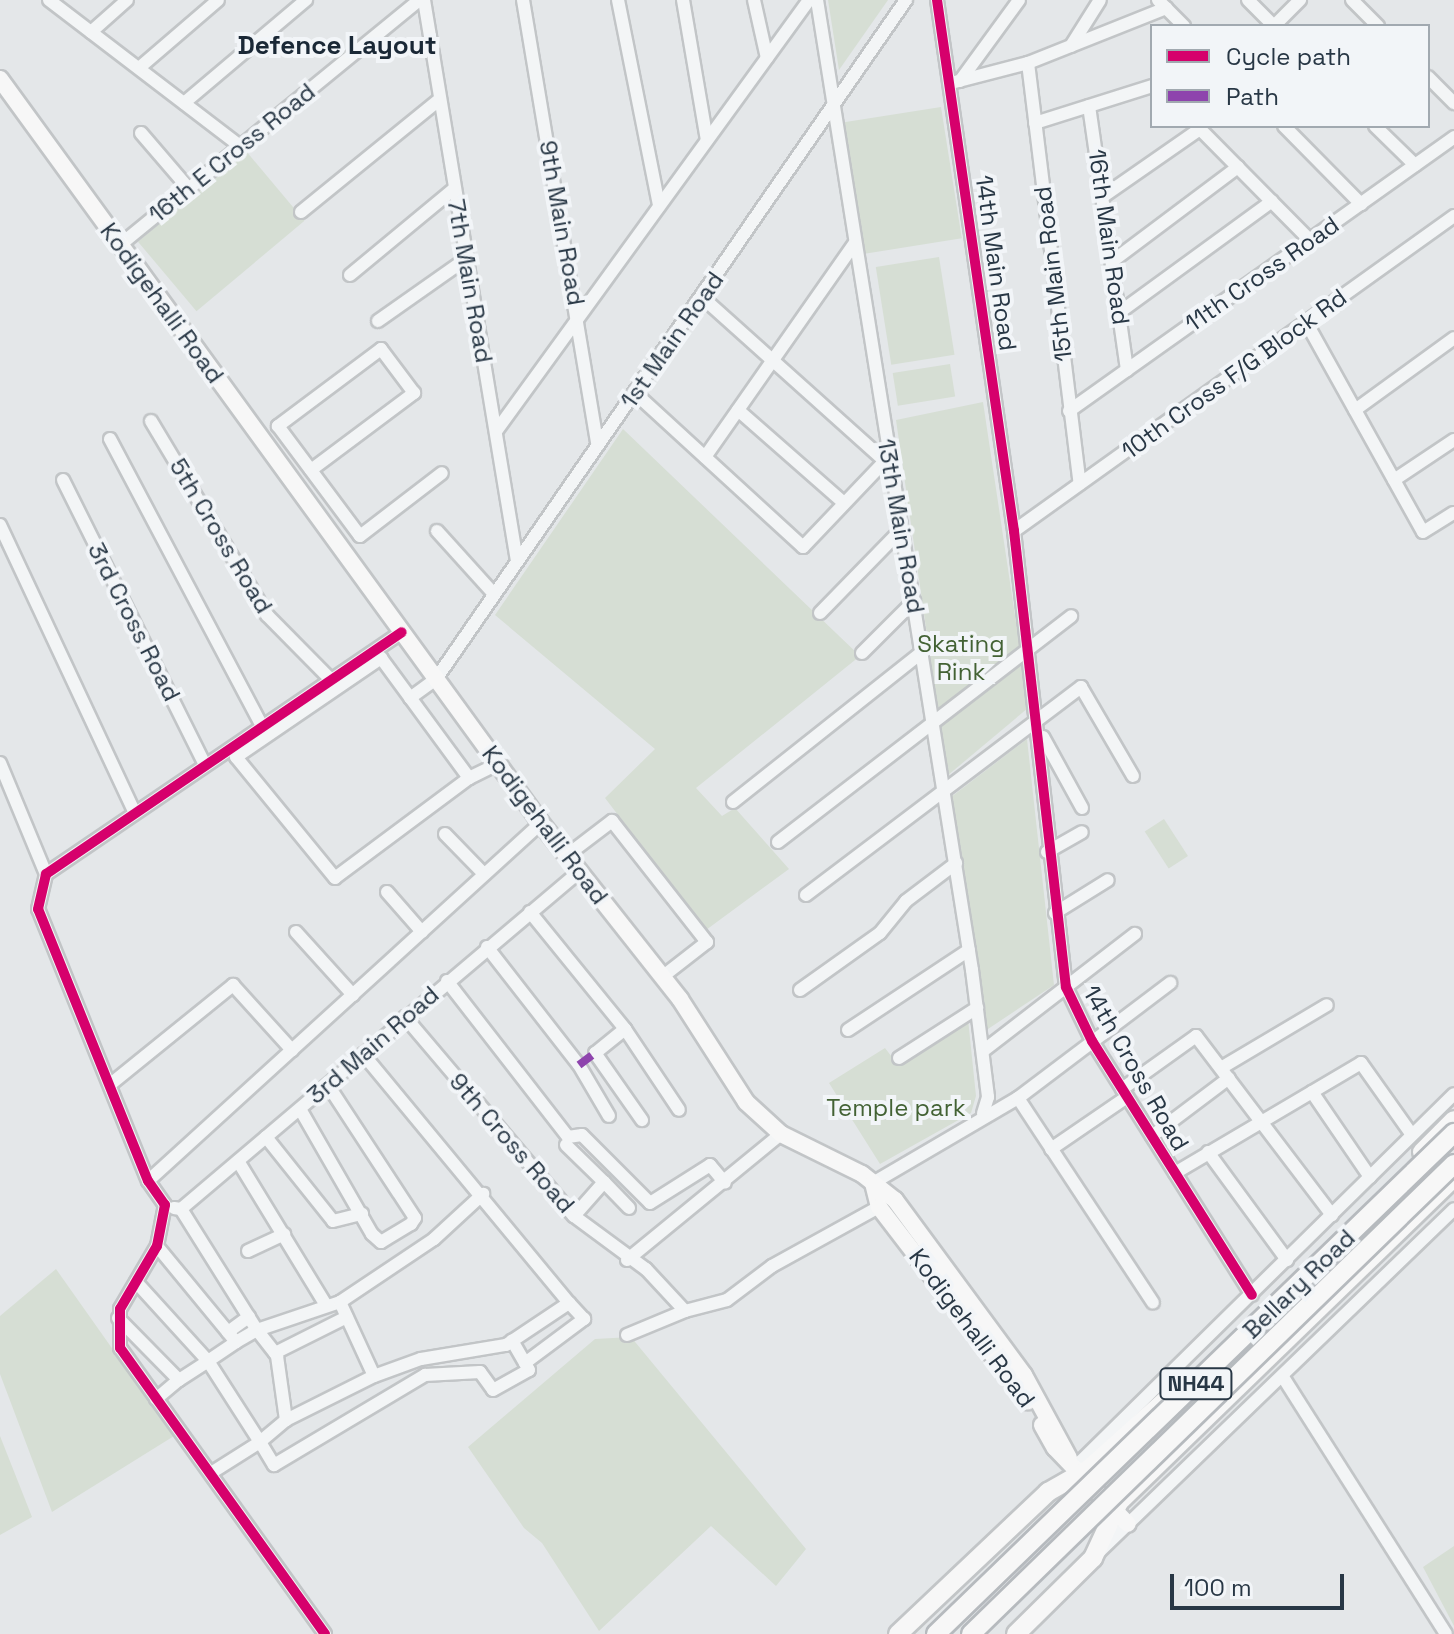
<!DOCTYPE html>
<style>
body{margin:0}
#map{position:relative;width:1454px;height:1634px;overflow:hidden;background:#e4e7e9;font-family:"Space Grotesk",sans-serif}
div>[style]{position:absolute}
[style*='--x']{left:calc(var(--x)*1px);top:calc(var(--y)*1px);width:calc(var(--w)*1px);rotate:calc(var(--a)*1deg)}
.green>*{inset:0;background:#d6ded4;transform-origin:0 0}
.roads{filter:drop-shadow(2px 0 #c2c5c7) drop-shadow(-2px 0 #c2c5c7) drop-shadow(0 2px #c2c5c7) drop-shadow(0 -2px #c2c5c7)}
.minor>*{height:12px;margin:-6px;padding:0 6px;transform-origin:6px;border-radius:6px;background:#f3f5f6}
.major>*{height:16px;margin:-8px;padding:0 8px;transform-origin:8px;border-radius:8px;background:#f7f7f7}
.highway>*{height:18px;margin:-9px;padding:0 9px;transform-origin:9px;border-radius:9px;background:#f7f7f7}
.bridges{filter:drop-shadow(2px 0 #b6babe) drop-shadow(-2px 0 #b6babe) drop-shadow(0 2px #b6babe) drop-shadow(0 -2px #b6babe)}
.highway-bridge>*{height:18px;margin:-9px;padding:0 9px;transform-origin:9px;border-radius:9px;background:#f7f7f7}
.quiet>*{height:8px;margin-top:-4px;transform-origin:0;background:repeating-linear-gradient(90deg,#8e44ad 0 16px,transparent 0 24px)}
.cycleway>*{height:10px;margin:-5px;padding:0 5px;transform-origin:5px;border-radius:5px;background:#d6006c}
span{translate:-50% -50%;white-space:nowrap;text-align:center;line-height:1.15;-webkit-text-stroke:8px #f2f5f8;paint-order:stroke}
.shield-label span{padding:2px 6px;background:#f2f5f8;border:2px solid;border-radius:6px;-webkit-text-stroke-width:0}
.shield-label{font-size:22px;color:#283745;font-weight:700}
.street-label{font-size:24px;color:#283745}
.park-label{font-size:24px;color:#436234}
.neighbourhood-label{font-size:26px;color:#1a2836;font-weight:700}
.legend{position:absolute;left:1150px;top:24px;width:280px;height:104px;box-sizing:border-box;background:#f2f5f8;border:2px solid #a1a9b0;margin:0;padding:10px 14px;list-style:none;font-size:24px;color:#283745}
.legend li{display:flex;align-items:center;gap:16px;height:40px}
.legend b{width:40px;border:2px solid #a1a9b0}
.scale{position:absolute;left:1170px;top:1574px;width:174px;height:36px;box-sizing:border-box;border:4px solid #283745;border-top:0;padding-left:10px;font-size:24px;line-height:28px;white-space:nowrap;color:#283745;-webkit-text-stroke:6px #f2f5f8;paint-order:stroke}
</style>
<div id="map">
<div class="green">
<i style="clip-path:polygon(828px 0,888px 0,839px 70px)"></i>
<i style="left:941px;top:107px;width:133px;height:103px;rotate:81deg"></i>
<i style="left:246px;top:151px;width:91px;height:141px;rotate:50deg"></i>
<i style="left:939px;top:257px;width:99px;height:64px;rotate:81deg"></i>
<i style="left:950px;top:364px;width:33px;height:58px;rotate:81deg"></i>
<i style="clip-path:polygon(983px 402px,1020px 649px,938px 711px,896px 420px)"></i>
<i style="clip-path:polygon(623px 429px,860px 656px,696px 788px,722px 816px,735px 808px,789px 869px,706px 930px,605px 798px,655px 749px,495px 615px)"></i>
<i style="clip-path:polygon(1021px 661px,1028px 708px,947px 776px,939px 725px)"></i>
<i style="clip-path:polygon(1027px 739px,1054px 985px,985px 1031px,951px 797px)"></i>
<i style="left:1164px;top:819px;width:44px;height:23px;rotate:57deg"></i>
<i style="clip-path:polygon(968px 1019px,976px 1096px,971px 1113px,880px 1164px,829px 1083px,885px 1048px,898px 1065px)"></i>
<i style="clip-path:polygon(56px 1269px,174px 1436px,52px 1512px,0 1374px,0 1316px)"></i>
<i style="clip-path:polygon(631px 1337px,806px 1549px,776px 1586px,711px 1526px,599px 1631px,542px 1543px,524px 1528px,468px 1447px,595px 1339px)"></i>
<i style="clip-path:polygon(0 1436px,32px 1517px,0 1535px)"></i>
<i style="clip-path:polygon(1454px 1546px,1454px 1626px,1423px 1567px)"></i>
</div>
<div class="roads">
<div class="minor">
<i style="--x:49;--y:0;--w:240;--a:37.4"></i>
<i style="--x:424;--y:0;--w:569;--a:80.59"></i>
<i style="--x:523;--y:0;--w:452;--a:80.5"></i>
<i style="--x:618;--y:0;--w:210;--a:78.7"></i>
<i style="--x:683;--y:0;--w:142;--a:80.3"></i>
<i style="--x:754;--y:0;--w:59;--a:77.4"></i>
<i style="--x:817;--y:0;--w:982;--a:80.92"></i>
<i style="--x:972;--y:970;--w:128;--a:82.8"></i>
<i style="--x:988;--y:1097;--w:17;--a:107"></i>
<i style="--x:937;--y:0;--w:537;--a:81.75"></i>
<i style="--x:1014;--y:531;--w:459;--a:83.5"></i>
<i style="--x:1066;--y:987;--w:60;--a:64.3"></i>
<i style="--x:1092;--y:1041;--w:300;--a:57.8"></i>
<i style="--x:1158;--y:0;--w:37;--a:45"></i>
<i style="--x:1248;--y:0;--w:37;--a:45"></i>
<i style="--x:1274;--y:26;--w:37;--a:-45"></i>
<i style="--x:1352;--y:0;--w:37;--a:45"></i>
<i style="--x:91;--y:32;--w:48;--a:-41.6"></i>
<i style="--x:1071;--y:46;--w:54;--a:-57.8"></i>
<i style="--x:1028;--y:63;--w:424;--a:83"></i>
<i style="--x:139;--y:68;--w:104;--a:-40.7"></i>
<i style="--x:1428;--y:77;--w:37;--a:45"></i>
<i style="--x:960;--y:81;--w:100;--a:-53.9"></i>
<i style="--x:951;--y:83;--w:80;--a:-14.6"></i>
<i style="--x:1028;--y:63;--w:149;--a:-21.7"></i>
<i style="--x:184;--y:103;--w:160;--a:-40.2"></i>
<i style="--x:1089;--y:106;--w:267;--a:81.8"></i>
<i style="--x:1035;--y:123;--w:123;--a:-17.5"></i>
<i style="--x:1197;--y:126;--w:161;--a:45.3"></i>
<i style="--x:1284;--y:126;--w:110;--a:45.4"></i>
<i style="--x:1375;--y:126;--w:56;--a:44.3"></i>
<i style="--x:141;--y:133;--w:74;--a:49.4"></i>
<i style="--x:1105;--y:195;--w:116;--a:-34.8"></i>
<i style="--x:301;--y:212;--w:178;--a:-39.1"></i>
<i style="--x:120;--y:245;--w:387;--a:-39.3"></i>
<i style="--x:1114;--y:260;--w:155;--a:-36.9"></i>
<i style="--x:350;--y:275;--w:135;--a:-39.6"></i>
<i style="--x:702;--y:297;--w:246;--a:41.9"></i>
<i style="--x:885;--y:461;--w:6;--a:-45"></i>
<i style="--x:1120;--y:312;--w:188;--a:-36.1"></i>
<i style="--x:378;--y:321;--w:108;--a:-35.2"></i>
<i style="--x:1306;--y:322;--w:240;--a:60.9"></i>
<i style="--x:1423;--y:532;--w:36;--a:-32"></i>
<i style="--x:635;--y:393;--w:228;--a:42.5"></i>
<i style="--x:803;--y:547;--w:119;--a:-46.4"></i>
<i style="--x:738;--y:410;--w:141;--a:41.3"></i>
<i style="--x:1355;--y:410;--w:122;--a:-36"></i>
<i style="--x:1069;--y:411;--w:473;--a:-35.4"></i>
<i style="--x:151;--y:421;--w:226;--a:59.1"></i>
<i style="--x:267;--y:615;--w:91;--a:45.4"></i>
<i style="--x:497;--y:430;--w:531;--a:-54.04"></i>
<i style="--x:110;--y:439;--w:325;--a:62.1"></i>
<i style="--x:705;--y:457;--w:260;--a:-55"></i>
<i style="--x:311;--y:470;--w:129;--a:-36.8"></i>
<i style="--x:414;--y:393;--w:55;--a:-126.9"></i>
<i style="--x:381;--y:349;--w:129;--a:143.2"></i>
<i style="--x:278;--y:426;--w:137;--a:53.3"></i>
<i style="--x:360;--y:536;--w:103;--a:-37.5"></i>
<i style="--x:63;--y:480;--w:318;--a:63.5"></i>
<i style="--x:1394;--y:480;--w:72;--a:-33.7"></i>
<i style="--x:0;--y:525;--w:318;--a:64.9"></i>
<i style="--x:437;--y:531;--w:85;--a:47.9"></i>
<i style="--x:1014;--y:531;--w:541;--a:-35.6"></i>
<i style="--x:820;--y:613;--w:117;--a:-45.7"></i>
<i style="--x:862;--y:653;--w:74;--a:-45"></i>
<i style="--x:381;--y:658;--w:149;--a:53.7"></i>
<i style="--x:469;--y:778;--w:167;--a:143.3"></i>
<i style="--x:335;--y:878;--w:156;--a:-129.3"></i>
<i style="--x:236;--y:757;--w:176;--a:-34.3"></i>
<i style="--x:410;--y:698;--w:32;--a:-36"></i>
<i style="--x:436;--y:679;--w:826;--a:-55.31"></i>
<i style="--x:1043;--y:737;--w:81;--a:61.2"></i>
<i style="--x:0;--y:763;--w:120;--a:67.5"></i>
<i style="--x:469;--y:778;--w:32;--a:-26"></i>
<i style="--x:733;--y:802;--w:241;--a:-38.4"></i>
<i style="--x:445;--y:834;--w:56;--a:45.7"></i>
<i style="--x:778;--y:842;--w:370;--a:-37.6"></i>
<i style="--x:1047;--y:852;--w:40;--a:-29.7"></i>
<i style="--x:566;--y:856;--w:58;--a:-37.3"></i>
<i style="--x:612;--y:821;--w:154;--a:51.9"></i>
<i style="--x:707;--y:942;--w:57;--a:142.1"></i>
<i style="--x:387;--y:892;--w:53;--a:48.8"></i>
<i style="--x:806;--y:895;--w:345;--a:-37.1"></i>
<i style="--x:1081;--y:687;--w:103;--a:59.7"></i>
<i style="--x:530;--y:912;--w:151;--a:50.9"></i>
<i style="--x:625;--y:1029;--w:97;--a:56.3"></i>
<i style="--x:1055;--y:913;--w:62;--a:-31.9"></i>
<i style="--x:296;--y:932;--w:85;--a:47.9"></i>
<i style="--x:487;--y:947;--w:150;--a:52.1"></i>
<i style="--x:579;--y:1065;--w:59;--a:59.5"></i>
<i style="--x:447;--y:981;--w:197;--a:52.2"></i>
<i style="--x:568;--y:1137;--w:14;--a:-8"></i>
<i style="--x:582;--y:1135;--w:96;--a:45"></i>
<i style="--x:650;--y:1203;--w:71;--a:-32.3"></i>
<i style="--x:710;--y:1165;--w:23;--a:50"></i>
<i style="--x:800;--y:990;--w:98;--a:-35.5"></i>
<i style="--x:880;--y:933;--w:41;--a:-50.9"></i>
<i style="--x:906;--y:901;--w:63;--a:-37.2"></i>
<i style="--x:405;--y:1017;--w:261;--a:49.7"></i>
<i style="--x:574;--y:1216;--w:89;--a:36.4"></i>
<i style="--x:646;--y:1269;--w:57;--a:47.1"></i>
<i style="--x:685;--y:1311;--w:43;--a:-14.7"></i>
<i style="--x:727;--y:1300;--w:56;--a:-37.1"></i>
<i style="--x:772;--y:1266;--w:122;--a:-28.9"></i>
<i style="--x:625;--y:1029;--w:38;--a:141"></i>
<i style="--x:595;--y:1053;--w:82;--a:55"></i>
<i style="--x:848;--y:1030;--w:145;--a:-33.5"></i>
<i style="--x:983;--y:1051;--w:192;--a:-37.6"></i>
<i style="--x:899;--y:1058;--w:93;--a:-32.7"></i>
<i style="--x:1221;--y:1068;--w:123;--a:-30.7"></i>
<i style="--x:112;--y:1083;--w:156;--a:-39"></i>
<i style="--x:233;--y:985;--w:88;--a:47.8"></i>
<i style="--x:1122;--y:1089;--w:91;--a:-35.6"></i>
<i style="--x:1196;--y:1036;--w:225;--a:52.8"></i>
<i style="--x:1312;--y:1092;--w:103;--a:55.7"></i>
<i style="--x:1018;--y:1098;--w:245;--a:56.6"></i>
<i style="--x:300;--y:1109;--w:144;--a:60.1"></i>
<i style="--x:372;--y:1234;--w:12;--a:42"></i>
<i style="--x:381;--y:1242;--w:35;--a:-31"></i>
<i style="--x:411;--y:1224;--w:7;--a:-56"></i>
<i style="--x:415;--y:1218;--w:159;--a:-123.2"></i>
<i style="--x:1152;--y:1136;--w:96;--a:-37"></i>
<i style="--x:266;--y:1137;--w:107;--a:51.4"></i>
<i style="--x:333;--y:1221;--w:30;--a:-14"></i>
<i style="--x:566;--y:1145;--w:53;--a:44.2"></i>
<i style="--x:604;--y:1182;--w:45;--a:131.4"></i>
<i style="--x:1051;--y:1149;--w:92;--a:-34.4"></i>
<i style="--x:1208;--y:1152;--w:134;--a:53.8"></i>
<i style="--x:238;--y:1161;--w:169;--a:58.6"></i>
<i style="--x:1175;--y:1173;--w:216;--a:-30.6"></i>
<i style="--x:1361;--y:1063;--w:88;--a:54.7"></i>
<i style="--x:148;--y:1181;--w:532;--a:-42.33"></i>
<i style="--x:604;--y:1182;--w:36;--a:46"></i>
<i style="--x:873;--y:1183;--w:168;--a:-30.4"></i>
<i style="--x:1018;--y:1098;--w:191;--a:-37.1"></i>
<i style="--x:174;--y:1208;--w:7;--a:8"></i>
<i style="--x:181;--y:1209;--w:522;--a:-40.26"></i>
<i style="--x:181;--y:1209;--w:143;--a:57.9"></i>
<i style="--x:257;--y:1330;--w:88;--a:-18.6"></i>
<i style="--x:340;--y:1302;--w:81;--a:65.3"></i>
<i style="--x:374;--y:1376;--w:50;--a:-19.9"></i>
<i style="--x:421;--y:1359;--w:86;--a:-9.4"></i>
<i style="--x:506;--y:1345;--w:76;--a:-33.7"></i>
<i style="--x:569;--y:1303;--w:323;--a:-129.6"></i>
<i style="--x:157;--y:1246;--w:112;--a:50.5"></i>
<i style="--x:228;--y:1332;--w:26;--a:-36"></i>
<i style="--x:248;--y:1251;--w:40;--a:-25"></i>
<i style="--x:627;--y:1260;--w:199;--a:-39.3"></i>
<i style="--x:340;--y:1302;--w:113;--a:-33.8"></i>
<i style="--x:434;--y:1239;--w:67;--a:-42.6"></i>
<i style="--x:118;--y:1318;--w:87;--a:45.5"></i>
<i style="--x:179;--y:1380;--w:35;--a:-33"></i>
<i style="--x:208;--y:1361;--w:107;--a:-132.3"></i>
<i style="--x:627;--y:1335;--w:63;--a:-22.5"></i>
<i style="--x:236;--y:1342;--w:24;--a:-30"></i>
<i style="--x:257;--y:1330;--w:33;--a:52"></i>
<i style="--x:277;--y:1356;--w:65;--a:82"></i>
<i style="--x:286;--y:1420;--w:34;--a:140"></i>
<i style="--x:260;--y:1442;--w:27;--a:59"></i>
<i style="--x:274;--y:1465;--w:176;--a:-30.8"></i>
<i style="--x:425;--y:1375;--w:55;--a:-3.1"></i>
<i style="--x:480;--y:1372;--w:22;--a:54"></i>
<i style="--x:493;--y:1390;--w:41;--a:-29.1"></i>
<i style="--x:529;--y:1370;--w:34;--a:-120"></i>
<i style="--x:275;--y:1353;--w:80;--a:-26.6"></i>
<i style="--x:525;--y:1363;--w:74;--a:-36.7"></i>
<i style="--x:584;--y:1319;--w:22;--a:-133"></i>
<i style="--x:1283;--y:1377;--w:304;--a:57.6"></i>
<i style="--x:156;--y:1399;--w:30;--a:-40"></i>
<i style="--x:286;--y:1420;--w:98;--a:-26.6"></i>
<i style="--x:1078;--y:1471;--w:10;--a:-73"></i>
<i style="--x:1081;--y:1461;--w:523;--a:-44.54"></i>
<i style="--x:211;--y:1473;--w:58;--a:-32.3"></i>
<i style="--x:260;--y:1442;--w:96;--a:-122.7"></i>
<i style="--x:208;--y:1361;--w:34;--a:-34"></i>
<i style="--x:236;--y:1342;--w:13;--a:-129"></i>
<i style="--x:1100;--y:1551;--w:492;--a:-44"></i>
<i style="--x:325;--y:1634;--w:352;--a:-125.6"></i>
<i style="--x:120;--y:1348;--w:39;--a:-90"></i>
<i style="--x:120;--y:1309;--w:73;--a:-59.6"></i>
<i style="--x:157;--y:1246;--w:42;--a:-79"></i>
<i style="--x:165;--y:1205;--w:29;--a:-125"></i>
<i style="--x:148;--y:1181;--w:293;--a:-112"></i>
<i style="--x:38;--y:909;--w:36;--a:-77"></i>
<i style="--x:46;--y:874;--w:430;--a:-34.2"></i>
</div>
<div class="major">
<i style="--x:0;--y:79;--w:920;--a:53.98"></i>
<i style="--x:541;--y:823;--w:224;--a:51.7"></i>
<i style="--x:680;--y:999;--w:122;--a:57.3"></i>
<i style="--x:746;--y:1102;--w:47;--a:42.4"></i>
<i style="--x:781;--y:1134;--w:90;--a:26.3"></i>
<i style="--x:862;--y:1174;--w:42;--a:38.2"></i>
<i style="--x:895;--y:1200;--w:217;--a:53.6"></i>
<i style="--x:1024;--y:1375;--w:94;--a:61.5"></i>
<i style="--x:873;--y:1183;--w:25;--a:76"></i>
<i style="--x:879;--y:1207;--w:245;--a:52.5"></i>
<i style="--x:1042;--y:1425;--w:26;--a:61"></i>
<i style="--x:1055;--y:1448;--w:105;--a:46.2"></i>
</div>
<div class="highway">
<i style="--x:1422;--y:1152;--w:45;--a:-45"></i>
<i style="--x:898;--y:1634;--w:207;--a:-43.4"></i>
<i style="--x:1048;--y:1492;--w:48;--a:-29.7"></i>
<i style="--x:1090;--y:1468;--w:109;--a:-42"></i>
<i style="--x:1016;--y:1634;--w:108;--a:-44.6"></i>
<i style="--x:1093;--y:1558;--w:62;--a:-65.1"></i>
<i style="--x:1119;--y:1502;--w:467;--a:-44.1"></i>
</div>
</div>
<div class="bridges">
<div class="highway-bridge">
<i style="--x:936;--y:1634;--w:721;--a:-44.04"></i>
<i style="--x:971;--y:1634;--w:674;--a:-44.22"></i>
</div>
</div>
<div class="quiet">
<i style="--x:579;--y:1065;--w:20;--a:-37"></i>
</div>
<div class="cycleway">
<i style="--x:937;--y:0;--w:537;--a:81.75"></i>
<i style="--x:1014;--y:531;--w:459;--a:83.5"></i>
<i style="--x:1066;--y:987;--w:60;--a:64.3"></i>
<i style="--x:1092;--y:1041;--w:300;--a:57.8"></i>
<i style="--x:325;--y:1634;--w:352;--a:-125.6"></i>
<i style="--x:120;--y:1348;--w:39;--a:-90"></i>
<i style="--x:120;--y:1309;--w:73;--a:-59.6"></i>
<i style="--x:157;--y:1246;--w:42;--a:-79"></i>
<i style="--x:165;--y:1205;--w:29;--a:-125"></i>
<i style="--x:148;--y:1181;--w:293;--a:-112"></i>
<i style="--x:38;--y:909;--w:36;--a:-77"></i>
<i style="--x:46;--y:874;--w:430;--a:-34.2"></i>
</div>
<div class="shield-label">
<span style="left:1196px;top:1384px">NH44</span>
</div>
<div class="street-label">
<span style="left:232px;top:153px;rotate:-39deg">16th E Cross Road</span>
<span style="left:562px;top:223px;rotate:80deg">9th Main Road</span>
<span style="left:1109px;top:237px;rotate:82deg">16th Main Road</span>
<span style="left:996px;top:263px;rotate:82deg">14th Main Road</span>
<span style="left:1053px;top:274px;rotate:-97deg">15th Main Road</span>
<span style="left:1262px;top:274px;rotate:-35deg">11th Cross Road</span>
<span style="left:470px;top:281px;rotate:80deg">7th Main Road</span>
<span style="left:162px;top:303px;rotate:54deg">Kodigehalli Road</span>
<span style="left:672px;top:340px;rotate:-55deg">1st Main Road</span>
<span style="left:1234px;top:374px;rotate:-36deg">10th Cross F/G Block Rd</span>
<span style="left:901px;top:526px;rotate:80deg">13th Main Road</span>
<span style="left:221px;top:536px;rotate:59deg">5th Cross Road</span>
<span style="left:134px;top:622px;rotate:63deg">3rd Cross Road</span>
<span style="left:545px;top:825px;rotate:53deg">Kodigehalli Road</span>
<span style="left:373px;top:1045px;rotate:-41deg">3rd Main Road</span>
<span style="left:1136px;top:1068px;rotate:60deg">14th Cross Road</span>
<span style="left:512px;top:1143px;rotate:49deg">9th Cross Road</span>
<span style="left:1299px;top:1284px;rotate:-44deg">Bellary Road</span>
<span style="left:972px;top:1328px;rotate:53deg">Kodigehalli Road</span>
</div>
<div class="park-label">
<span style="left:961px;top:658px">Skating<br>Rink</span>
<span style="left:896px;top:1108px">Temple park</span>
</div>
<div class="neighbourhood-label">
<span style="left:337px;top:46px">Defence Layout</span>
</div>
<ul class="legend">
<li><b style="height:10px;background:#d6006c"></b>Cycle path</li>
<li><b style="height:10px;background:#8e44ad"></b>Path</li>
</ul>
<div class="scale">100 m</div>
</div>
